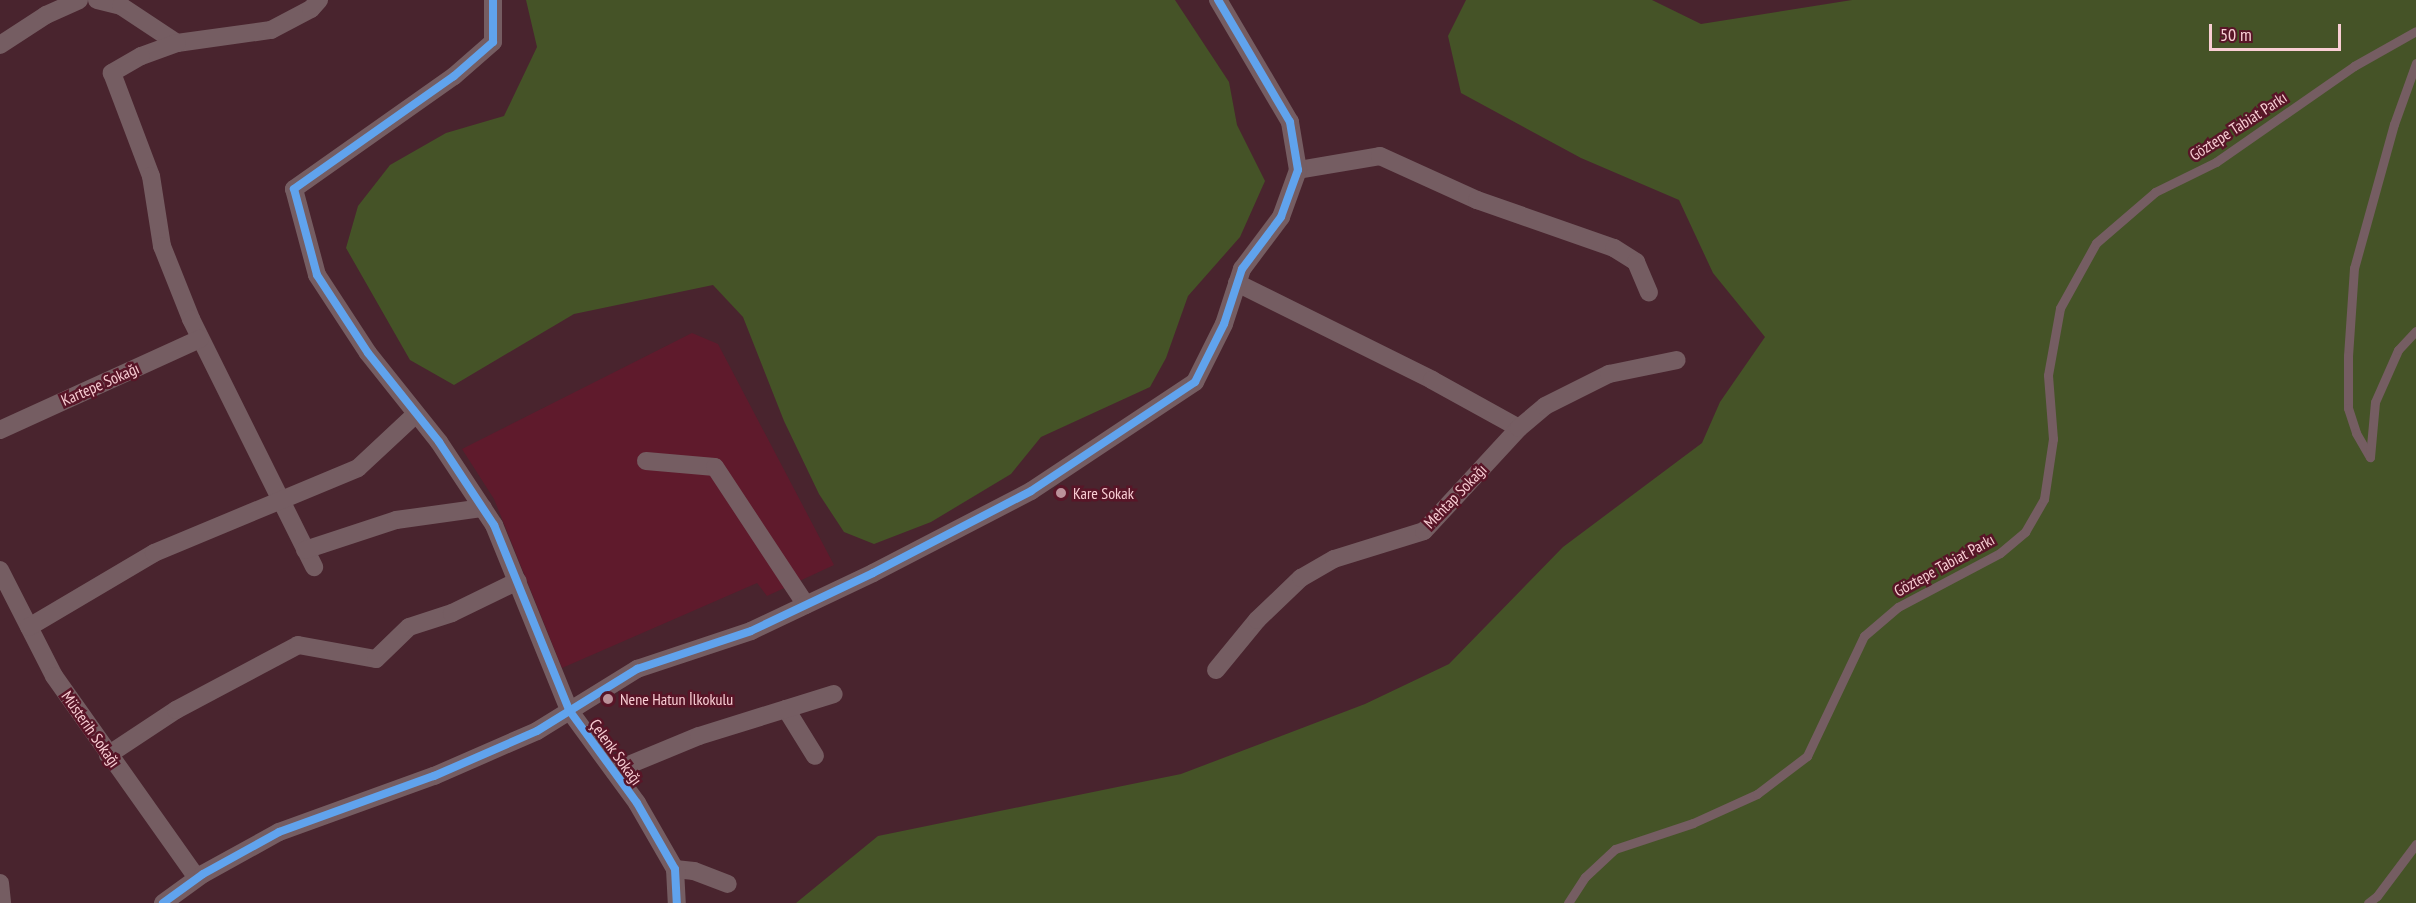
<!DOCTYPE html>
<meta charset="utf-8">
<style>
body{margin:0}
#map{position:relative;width:2416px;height:903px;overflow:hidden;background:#49242e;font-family:"PT Sans Narrow",sans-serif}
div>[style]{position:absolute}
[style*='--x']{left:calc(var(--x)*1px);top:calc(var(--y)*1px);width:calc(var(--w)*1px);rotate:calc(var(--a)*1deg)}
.built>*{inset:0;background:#5f1a2c}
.green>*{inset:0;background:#455327}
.service>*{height:9px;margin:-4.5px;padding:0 4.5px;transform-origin:4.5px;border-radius:4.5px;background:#755d62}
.minor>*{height:18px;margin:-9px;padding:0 9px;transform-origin:9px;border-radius:9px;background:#755d62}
.cycleway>*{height:8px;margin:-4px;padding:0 4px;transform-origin:4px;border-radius:4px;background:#60a3ed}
.dots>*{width:16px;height:16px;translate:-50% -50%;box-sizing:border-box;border:3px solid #581527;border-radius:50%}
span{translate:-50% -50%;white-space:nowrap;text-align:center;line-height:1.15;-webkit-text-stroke:5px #581527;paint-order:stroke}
.street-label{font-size:16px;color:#f9ced4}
.poi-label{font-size:16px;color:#f9ced4}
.left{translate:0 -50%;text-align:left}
.scale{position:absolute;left:2209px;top:24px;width:132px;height:27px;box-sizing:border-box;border:3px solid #f9ced4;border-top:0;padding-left:8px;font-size:18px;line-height:21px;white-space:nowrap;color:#f9ced4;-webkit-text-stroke:4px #581527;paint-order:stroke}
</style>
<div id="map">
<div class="built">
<i style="clip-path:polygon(692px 333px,718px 344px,834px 565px,767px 596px,757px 583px,562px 668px,494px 499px,462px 449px)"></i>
</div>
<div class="green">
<i style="clip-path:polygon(526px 0,1175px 0,1229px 82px,1237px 125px,1265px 181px,1240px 237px,1188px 296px,1166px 358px,1150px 387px,1041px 437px,1011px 474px,931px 522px,874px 544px,844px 532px,819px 494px,784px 421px,743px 317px,713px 285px,574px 314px,454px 385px,410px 360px,346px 248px,358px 206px,390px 165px,446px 133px,504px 116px,537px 47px)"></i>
<i style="clip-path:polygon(1466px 0,1652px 0,1701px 24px,1852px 0,2416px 0,2416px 903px,796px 903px,878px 836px,1181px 774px,1365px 704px,1449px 664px,1563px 547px,1702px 443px,1720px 402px,1765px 337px,1713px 273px,1679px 200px,1581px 158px,1461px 93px,1448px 36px)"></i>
</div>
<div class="service">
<i style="--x:2416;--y:63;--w:65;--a:109.8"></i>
<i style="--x:2394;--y:124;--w:149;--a:105.5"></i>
<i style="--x:2354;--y:268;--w:88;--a:93.9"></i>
<i style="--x:2348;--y:356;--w:52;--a:90"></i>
<i style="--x:2348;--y:408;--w:26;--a:72"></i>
<i style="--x:2356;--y:433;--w:28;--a:60"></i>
<i style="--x:2370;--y:457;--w:55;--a:-84.8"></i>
<i style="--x:2375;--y:402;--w:57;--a:-66.1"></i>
<i style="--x:2398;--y:350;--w:26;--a:-47"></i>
<i style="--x:1568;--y:903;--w:31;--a:-57"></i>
<i style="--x:1585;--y:877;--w:41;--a:-43"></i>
<i style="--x:1615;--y:849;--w:82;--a:-18.4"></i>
<i style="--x:1693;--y:823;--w:70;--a:-24.4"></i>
<i style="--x:1757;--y:794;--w:63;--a:-37.2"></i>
<i style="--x:1807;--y:756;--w:133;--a:-64.6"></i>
<i style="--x:1864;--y:636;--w:45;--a:-40.5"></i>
<i style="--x:1898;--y:607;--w:115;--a:-27.9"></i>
<i style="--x:2000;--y:553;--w:33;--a:-40"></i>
<i style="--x:2025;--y:532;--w:38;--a:-60"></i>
<i style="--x:2044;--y:499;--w:61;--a:-81.5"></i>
<i style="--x:2053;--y:439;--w:64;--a:-94.5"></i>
<i style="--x:2048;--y:375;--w:68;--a:-79.8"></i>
<i style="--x:2060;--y:308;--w:74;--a:-61"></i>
<i style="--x:2096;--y:243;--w:78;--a:-40.8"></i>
<i style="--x:2155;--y:192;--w:68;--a:-26.2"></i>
<i style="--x:2216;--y:162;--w:168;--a:-34.8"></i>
<i style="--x:2354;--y:66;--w:71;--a:-29.4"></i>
<i style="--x:2368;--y:903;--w:11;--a:-38"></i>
<i style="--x:2377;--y:896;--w:65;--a:-53.1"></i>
</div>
<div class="minor">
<i style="--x:97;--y:0;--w:25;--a:14"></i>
<i style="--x:121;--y:6;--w:67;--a:33.5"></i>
<i style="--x:177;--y:43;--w:95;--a:-7.9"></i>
<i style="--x:271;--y:30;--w:45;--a:-27.7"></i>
<i style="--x:311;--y:9;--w:12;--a:-48"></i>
<i style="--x:493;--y:0;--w:42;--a:90"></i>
<i style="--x:493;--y:42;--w:52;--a:138.9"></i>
<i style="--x:454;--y:76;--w:196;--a:144.8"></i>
<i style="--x:294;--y:189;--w:89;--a:75"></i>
<i style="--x:317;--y:275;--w:93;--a:56.8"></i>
<i style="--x:368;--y:353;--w:114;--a:51.4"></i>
<i style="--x:439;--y:442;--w:100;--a:56.5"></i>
<i style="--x:494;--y:525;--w:200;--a:67.9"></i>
<i style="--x:569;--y:710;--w:115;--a:53.8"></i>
<i style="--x:637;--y:803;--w:76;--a:60.1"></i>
<i style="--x:675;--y:869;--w:34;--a:87"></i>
<i style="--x:177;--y:43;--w:38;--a:160"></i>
<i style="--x:141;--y:56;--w:34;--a:150"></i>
<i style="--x:112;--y:73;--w:110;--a:69.3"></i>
<i style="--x:151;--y:176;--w:71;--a:81.1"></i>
<i style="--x:162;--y:246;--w:79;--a:68.3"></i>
<i style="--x:191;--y:319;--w:277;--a:63.6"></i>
<i style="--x:0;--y:45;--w:55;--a:-33.1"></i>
<i style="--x:46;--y:15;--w:36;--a:-24"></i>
<i style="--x:1298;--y:170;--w:83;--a:-9.7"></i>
<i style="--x:1380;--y:156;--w:107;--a:24.4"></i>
<i style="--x:1477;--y:200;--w:145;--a:19.3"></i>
<i style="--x:1614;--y:248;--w:26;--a:32"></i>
<i style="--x:1636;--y:262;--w:33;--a:67"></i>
<i style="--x:1237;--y:283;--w:218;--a:26.4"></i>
<i style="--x:1432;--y:380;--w:99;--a:28.9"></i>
<i style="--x:0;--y:430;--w:220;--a:-24.5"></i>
<i style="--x:646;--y:461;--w:69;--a:5"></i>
<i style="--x:715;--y:467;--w:165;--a:56.6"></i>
<i style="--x:305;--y:550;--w:96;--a:-18.2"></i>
<i style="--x:396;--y:520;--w:88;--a:-7.9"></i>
<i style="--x:0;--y:570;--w:119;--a:63"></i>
<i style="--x:54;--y:676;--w:247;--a:54.7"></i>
<i style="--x:29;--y:627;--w:145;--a:-30.6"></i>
<i style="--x:154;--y:553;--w:221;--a:-22.6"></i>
<i style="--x:358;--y:468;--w:79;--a:-43"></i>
<i style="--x:1216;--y:670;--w:65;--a:-50.6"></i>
<i style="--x:1257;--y:620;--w:61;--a:-43.7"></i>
<i style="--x:1301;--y:578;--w:38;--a:-30"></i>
<i style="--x:1334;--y:559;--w:94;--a:-17.3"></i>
<i style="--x:1424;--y:531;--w:140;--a:-47.3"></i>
<i style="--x:1519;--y:428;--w:34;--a:-40"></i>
<i style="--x:1545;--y:406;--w:72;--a:-26.6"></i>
<i style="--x:1609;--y:374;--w:69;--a:-11.6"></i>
<i style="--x:786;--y:709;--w:55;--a:58.3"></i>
<i style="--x:108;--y:755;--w:82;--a:-33.5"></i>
<i style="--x:176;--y:710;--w:138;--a:-28"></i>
<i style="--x:298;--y:645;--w:79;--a:10.2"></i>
<i style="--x:376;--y:659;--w:46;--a:-44.1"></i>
<i style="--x:409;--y:627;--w:45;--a:-18"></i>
<i style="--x:452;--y:613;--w:73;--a:-25.9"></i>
<i style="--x:614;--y:771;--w:92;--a:-22.4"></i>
<i style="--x:699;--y:736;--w:141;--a:-17.3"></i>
<i style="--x:675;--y:869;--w:19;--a:6"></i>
<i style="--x:694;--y:871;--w:36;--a:21"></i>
<i style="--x:0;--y:883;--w:20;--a:84"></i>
<i style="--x:163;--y:903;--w:49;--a:-35.9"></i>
<i style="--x:203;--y:874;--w:87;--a:-28.9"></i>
<i style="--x:279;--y:832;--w:165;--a:-19.9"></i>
<i style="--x:434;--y:776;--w:112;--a:-23.6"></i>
<i style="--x:537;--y:731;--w:118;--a:-31.8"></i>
<i style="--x:637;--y:669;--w:120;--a:-18.4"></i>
<i style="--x:751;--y:631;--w:135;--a:-25.4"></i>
<i style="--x:873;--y:573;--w:178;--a:-27.4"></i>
<i style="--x:1031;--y:491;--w:197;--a:-33.6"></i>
<i style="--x:1195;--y:382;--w:65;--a:-63.4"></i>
<i style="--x:1224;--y:324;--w:58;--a:-71.9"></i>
<i style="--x:1242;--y:269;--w:65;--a:-53.1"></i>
<i style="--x:1281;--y:217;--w:50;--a:-70.1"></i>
<i style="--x:1298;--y:170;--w:49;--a:-99.5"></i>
<i style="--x:1290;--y:122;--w:142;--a:-120.5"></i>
</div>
<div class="cycleway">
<i style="--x:493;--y:0;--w:42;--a:90"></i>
<i style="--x:493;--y:42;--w:52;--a:138.9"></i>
<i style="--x:454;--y:76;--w:196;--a:144.8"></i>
<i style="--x:294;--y:189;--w:89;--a:75"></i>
<i style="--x:317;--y:275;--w:93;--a:56.8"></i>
<i style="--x:368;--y:353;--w:114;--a:51.4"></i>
<i style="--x:439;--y:442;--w:100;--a:56.5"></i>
<i style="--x:494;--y:525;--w:200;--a:67.9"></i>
<i style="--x:569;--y:710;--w:115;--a:53.8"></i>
<i style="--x:637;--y:803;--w:76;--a:60.1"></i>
<i style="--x:675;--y:869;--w:34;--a:87"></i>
<i style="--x:163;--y:903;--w:49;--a:-35.9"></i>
<i style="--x:203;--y:874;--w:87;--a:-28.9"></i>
<i style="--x:279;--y:832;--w:165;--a:-19.9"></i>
<i style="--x:434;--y:776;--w:112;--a:-23.6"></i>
<i style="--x:537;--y:731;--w:118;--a:-31.8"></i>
<i style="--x:637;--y:669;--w:120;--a:-18.4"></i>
<i style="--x:751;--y:631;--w:135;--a:-25.4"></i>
<i style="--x:873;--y:573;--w:178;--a:-27.4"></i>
<i style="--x:1031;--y:491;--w:197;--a:-33.6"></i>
<i style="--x:1195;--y:382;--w:65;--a:-63.4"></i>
<i style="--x:1224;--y:324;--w:58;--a:-71.9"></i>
<i style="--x:1242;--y:269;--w:65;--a:-53.1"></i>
<i style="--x:1281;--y:217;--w:50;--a:-70.1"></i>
<i style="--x:1298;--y:170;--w:49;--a:-99.5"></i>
<i style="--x:1290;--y:122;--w:142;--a:-120.5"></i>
</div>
<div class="dots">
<i style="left:1061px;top:493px;background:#bb929a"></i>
<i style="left:608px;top:699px;background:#bb929a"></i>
</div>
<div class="street-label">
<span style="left:2238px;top:126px;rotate:-33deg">Göztepe Tabiat Parkı</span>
<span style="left:100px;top:384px;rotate:-24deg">Kartepe Sokağı</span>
<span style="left:1455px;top:496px;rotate:-46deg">Mehtap Sokağı</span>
<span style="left:1944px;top:565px;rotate:-29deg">Göztepe Tabiat Parkı</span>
<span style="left:91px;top:729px;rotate:55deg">Müsterih Sokağı</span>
<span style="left:616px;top:752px;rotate:54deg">Çelenk Sokağı</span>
</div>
<div class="poi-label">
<span class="left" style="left:1073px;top:493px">Kare Sokak</span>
<span class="left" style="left:620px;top:699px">Nene Hatun İlkokulu</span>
</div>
<div class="scale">50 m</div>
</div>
